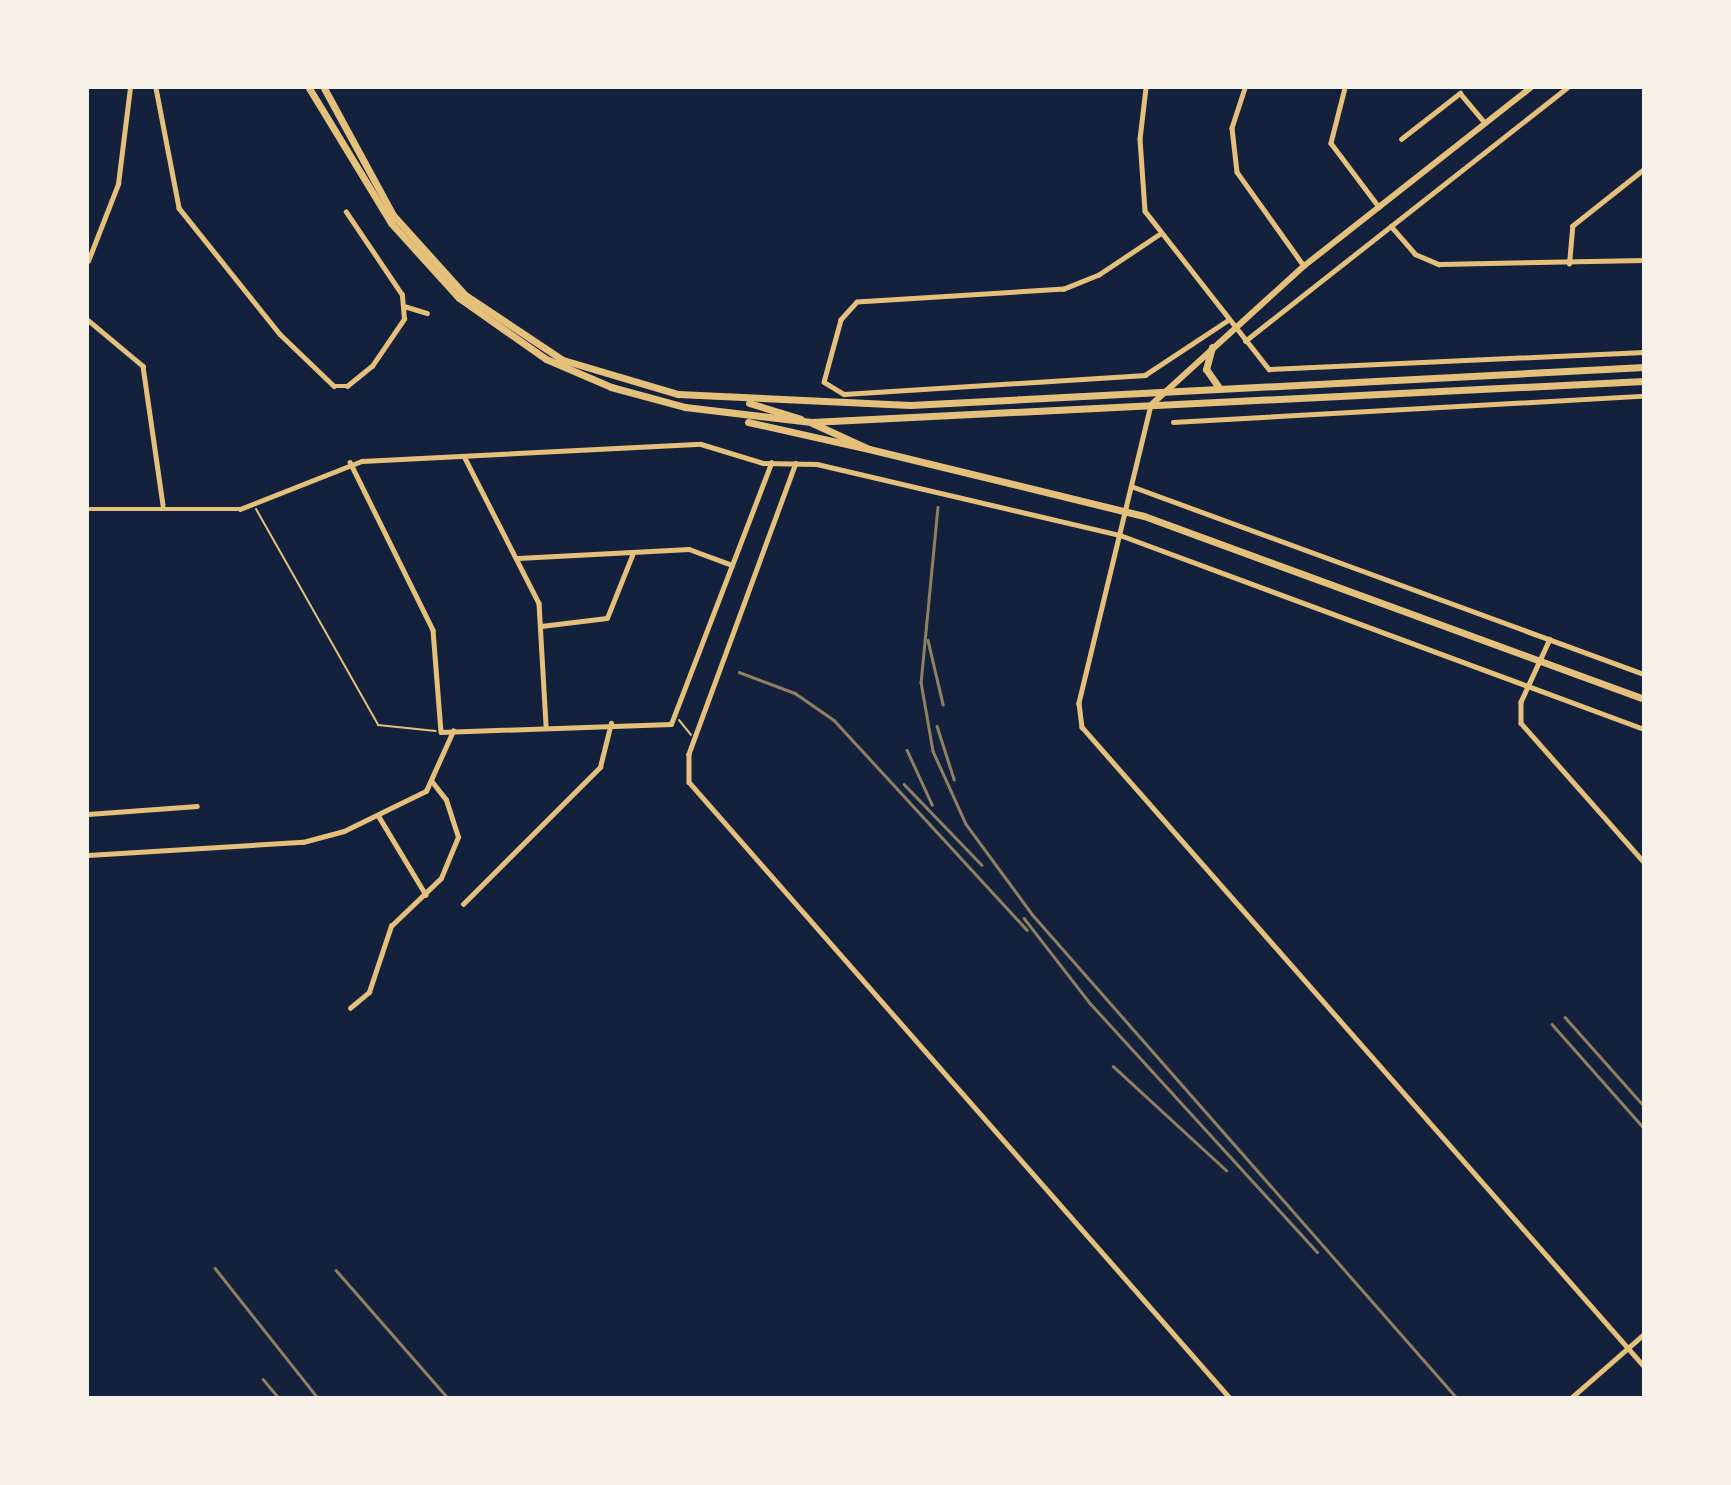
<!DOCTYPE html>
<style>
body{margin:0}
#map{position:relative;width:1731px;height:1485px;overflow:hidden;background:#14213d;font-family:"Asap Condensed",sans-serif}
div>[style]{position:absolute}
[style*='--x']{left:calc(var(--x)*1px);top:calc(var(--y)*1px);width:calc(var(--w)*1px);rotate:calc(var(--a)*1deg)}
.path>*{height:2px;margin:-1px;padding:0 1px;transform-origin:1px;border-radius:1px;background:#e5c07b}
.minor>*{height:4.5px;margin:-2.25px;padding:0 2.25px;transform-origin:2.25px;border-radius:2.25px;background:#e5c07b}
.secondary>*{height:6px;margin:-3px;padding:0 3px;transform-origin:3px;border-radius:3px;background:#e5c07b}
.primary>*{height:7px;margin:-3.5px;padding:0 3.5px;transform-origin:3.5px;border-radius:3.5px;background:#e5c07b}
.rail>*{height:2.5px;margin:-1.25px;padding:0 1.25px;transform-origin:1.25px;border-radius:1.25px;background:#918062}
span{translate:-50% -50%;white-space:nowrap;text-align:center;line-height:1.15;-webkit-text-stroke:5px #f6f1e7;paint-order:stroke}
.frame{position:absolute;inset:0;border:89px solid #f6f1e7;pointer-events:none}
</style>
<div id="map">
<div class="path">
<i style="--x:256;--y:509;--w:248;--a:60.5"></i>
<i style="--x:378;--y:725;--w:58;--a:5.9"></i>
<i style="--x:679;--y:720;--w:19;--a:51"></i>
</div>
<div class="minor">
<i style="--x:156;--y:88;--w:122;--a:79.1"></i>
<i style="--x:179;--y:208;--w:161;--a:51.3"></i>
<i style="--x:280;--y:334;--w:75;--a:43.9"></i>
<i style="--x:334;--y:386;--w:13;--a:0"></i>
<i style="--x:347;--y:386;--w:32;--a:-39"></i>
<i style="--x:372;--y:366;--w:57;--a:-55.8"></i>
<i style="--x:404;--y:319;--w:24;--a:-95"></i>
<i style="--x:402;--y:295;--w:100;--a:-124"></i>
<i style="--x:1146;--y:88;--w:51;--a:96.7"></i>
<i style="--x:1140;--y:139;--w:72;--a:86"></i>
<i style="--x:1145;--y:211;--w:201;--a:51.9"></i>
<i style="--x:1269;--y:369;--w:375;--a:-2.6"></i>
<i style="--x:1245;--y:88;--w:42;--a:108"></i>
<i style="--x:1232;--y:128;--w:44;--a:83.5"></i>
<i style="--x:1237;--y:172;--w:115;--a:54.5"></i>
<i style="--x:1345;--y:88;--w:57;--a:104.3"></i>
<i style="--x:1331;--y:143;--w:80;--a:53.1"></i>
<i style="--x:1401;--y:139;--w:75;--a:-37.9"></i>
<i style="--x:1460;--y:93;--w:39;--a:50"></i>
<i style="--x:1391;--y:226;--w:37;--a:49"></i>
<i style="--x:1415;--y:254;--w:26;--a:23"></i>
<i style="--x:1439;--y:264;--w:205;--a:-1.1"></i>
<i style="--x:1159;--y:235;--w:72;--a:146.3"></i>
<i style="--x:1099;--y:275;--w:38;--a:158"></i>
<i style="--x:1064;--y:289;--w:207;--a:176.4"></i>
<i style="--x:857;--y:302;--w:24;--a:132"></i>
<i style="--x:841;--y:320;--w:64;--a:105.3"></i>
<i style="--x:824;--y:382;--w:23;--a:31"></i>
<i style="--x:844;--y:394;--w:302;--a:-3.6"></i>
<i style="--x:1145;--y:375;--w:100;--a:-33.5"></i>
<i style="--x:88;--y:261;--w:83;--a:-68.7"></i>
<i style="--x:118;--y:184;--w:97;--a:-82.9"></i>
<i style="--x:1569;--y:264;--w:38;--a:-85"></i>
<i style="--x:1572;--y:226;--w:92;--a:-38.4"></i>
<i style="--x:404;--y:306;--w:24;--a:17"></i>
<i style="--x:88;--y:320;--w:72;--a:39.9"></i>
<i style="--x:143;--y:366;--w:140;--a:81.8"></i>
<i style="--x:1245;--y:341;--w:409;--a:-38.2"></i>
<i style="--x:1151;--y:405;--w:307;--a:103.6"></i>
<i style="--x:1079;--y:703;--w:24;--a:83"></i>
<i style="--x:1082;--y:727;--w:851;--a:48.67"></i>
<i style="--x:1173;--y:422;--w:472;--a:-3.2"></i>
<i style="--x:464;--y:456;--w:165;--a:63"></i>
<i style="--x:539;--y:603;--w:123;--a:86.7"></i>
<i style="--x:350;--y:462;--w:187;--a:63.7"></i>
<i style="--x:433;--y:630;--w:102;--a:85.5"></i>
<i style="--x:441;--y:732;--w:230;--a:-2"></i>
<i style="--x:671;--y:724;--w:280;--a:-69"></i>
<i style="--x:796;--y:463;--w:310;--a:110.2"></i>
<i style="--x:689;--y:754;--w:28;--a:90"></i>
<i style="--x:689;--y:782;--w:820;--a:48.71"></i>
<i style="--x:1131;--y:486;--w:546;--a:20.13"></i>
<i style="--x:88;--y:509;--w:152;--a:0"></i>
<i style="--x:240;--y:509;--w:131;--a:-21.5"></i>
<i style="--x:362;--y:461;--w:339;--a:-2.9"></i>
<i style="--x:701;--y:444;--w:65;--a:17"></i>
<i style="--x:763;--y:463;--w:54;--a:1.1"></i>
<i style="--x:817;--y:464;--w:311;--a:13.2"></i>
<i style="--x:1120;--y:535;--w:559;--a:20.32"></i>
<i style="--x:518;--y:558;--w:171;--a:-3"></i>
<i style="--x:689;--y:549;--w:46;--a:20.4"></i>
<i style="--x:541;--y:626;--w:66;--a:-6.9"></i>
<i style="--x:607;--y:618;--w:70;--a:-68.2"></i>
<i style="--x:1550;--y:639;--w:69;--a:114.7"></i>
<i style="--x:1521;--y:702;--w:21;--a:90"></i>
<i style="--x:1521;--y:723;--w:186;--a:48.5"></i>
<i style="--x:88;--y:814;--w:109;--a:-4.2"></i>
<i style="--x:378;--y:815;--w:93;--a:59"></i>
<i style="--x:88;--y:855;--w:215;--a:-3.5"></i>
<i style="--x:303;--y:842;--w:42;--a:-15"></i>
<i style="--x:344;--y:831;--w:91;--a:-26"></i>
<i style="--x:426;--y:791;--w:66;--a:-65.8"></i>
<i style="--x:463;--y:904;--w:194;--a:-45"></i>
<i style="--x:600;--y:767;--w:45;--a:-76"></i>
<i style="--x:350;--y:1008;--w:25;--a:-40"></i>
<i style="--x:369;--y:992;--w:70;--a:-71.6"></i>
<i style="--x:391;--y:926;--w:69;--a:-43.8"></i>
<i style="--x:441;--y:878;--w:44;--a:-67.5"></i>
<i style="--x:458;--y:837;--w:39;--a:-108"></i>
<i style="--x:446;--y:800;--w:23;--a:-128"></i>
<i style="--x:1571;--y:1398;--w:97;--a:-41.2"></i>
</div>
<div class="secondary">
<i style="--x:1151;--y:405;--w:207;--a:-42.3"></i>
<i style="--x:1304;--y:266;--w:288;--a:-38.2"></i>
</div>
<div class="primary">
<i style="--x:309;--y:88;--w:158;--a:58.7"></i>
<i style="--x:391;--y:223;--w:101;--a:47.8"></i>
<i style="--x:459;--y:298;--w:106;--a:35"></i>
<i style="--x:546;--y:359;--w:71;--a:23.3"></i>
<i style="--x:611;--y:387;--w:77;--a:15.1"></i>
<i style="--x:685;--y:407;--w:127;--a:6.8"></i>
<i style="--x:811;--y:422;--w:834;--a:-2.82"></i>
<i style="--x:324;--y:88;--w:145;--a:61.5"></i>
<i style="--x:393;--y:215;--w:108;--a:48"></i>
<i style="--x:465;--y:295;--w:118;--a:33.6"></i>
<i style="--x:563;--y:360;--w:120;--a:16.5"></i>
<i style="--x:678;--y:394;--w:232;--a:2.7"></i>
<i style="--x:910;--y:405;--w:735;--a:-2.96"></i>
<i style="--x:1212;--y:347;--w:23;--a:105"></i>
<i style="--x:1206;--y:369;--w:24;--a:55"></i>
<i style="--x:749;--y:403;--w:54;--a:17.1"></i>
<i style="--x:748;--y:422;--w:124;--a:12.6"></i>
<i style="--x:812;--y:423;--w:63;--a:24.5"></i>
<i style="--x:869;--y:449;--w:283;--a:13.7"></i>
<i style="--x:1144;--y:516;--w:532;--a:20.1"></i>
</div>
<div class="rail">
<i style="--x:938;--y:507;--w:176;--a:95.5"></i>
<i style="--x:921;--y:682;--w:70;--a:80.1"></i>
<i style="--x:933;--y:751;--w:80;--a:65.7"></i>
<i style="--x:966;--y:824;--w:112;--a:53.7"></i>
<i style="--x:1032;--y:914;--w:644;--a:48.71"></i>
<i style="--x:928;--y:640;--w:66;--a:76.8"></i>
<i style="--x:739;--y:672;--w:60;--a:20.6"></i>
<i style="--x:795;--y:693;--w:47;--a:34.7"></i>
<i style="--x:834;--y:720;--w:285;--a:47.4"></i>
<i style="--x:937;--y:726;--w:56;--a:72.2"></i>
<i style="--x:907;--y:750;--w:60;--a:65.2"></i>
<i style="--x:904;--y:784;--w:112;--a:46.1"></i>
<i style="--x:1024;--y:918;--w:108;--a:52.2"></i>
<i style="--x:1090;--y:1003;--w:337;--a:47.6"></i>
<i style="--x:1565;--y:1017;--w:119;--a:48.4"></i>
<i style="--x:1552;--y:1024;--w:139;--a:48.5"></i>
<i style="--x:1113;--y:1066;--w:154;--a:42.6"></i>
<i style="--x:215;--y:1268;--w:166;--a:51.6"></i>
<i style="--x:336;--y:1270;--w:170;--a:48.8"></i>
<i style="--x:263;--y:1379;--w:25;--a:50"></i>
</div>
<div class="frame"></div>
</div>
